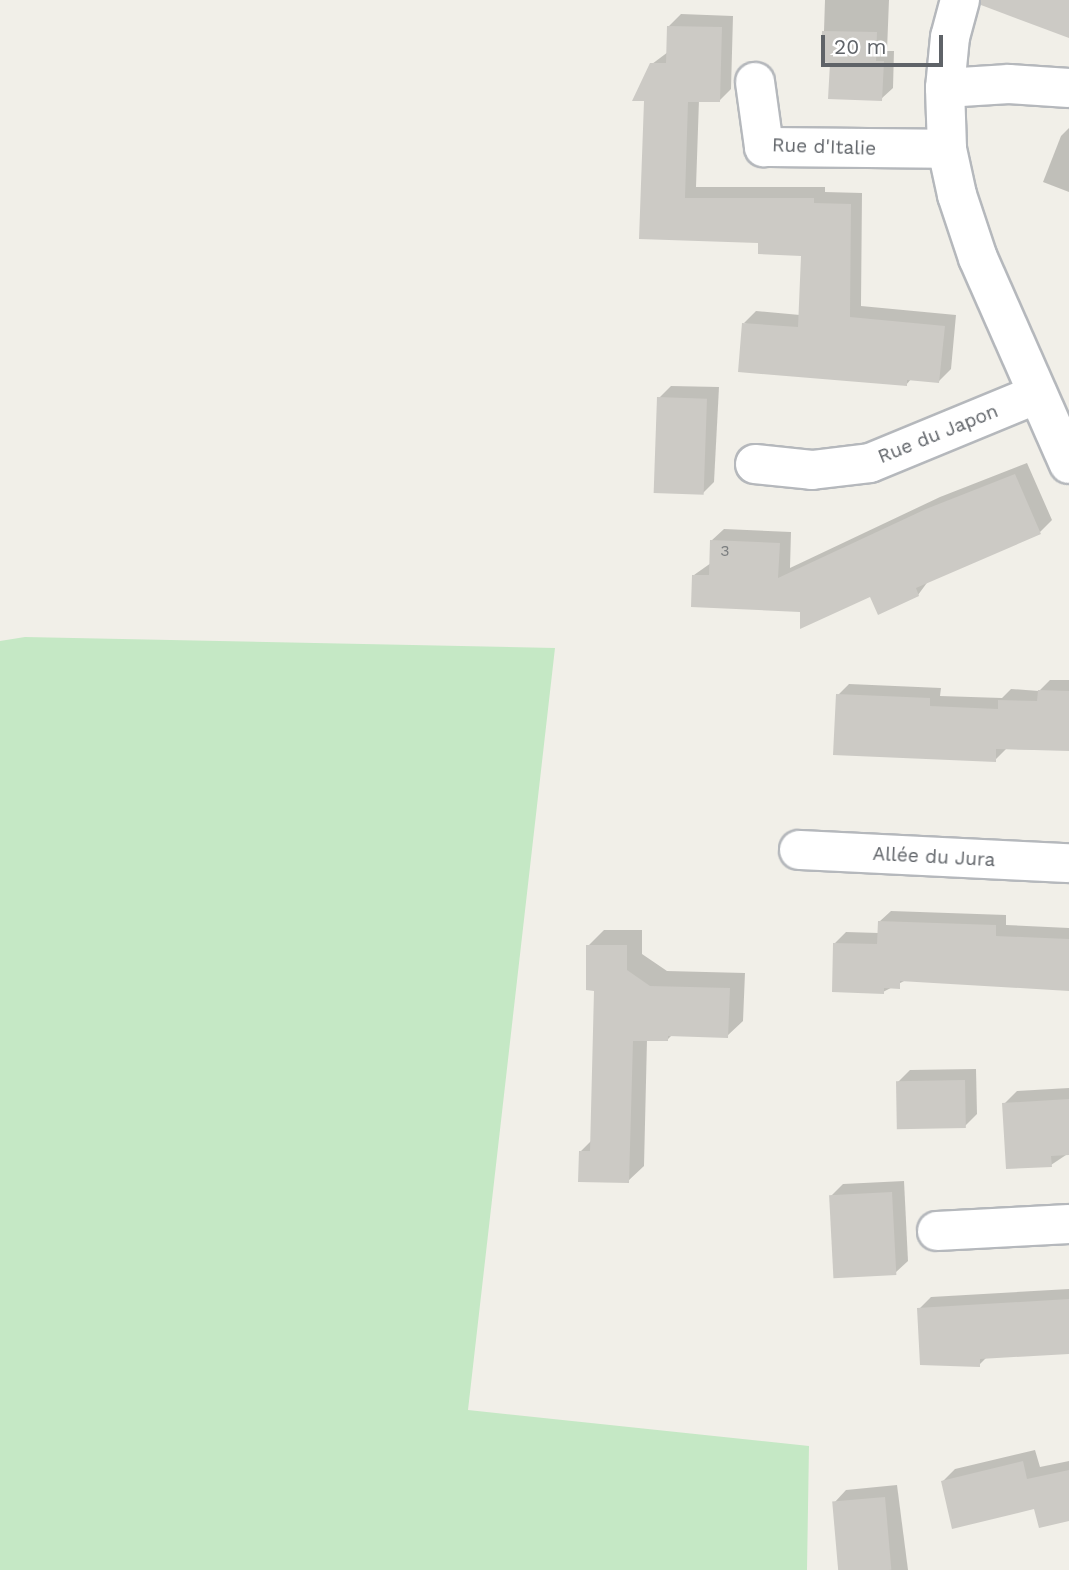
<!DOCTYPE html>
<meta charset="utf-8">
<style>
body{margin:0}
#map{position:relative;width:1069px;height:1570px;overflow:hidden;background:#f1efe8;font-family:"Work Sans",sans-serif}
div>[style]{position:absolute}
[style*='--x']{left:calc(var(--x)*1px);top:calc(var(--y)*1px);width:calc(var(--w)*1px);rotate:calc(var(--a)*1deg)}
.green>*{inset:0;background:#c5e8c5}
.shadow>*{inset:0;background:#0003}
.building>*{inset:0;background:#cccac5;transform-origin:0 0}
.roads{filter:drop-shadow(2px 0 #b5b8bc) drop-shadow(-2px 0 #b5b8bc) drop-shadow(0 2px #b5b8bc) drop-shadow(0 -2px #b5b8bc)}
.street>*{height:38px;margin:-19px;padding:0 19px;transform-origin:19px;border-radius:19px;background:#fff}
span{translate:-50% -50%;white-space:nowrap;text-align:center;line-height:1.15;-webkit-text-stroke:5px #fff;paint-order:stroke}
.number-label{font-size:16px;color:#7a7d7f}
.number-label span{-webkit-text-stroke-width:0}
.street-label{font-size:19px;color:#5f6368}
.scale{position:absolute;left:821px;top:35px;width:122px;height:32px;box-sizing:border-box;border:4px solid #5f6368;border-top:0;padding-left:9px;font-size:21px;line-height:24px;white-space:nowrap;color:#5f6368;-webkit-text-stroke:5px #fff;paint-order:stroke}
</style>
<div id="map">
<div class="green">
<i style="clip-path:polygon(25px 637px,555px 648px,468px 1410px,809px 1446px,807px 1570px,0 1570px,0 641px)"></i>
</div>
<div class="shadow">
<i style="clip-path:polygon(825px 0,889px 0,887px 51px,894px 51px,893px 88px,881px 99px,832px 61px,823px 61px)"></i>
<i style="clip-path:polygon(681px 14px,733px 16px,731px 89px,719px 101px,699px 100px,696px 187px,825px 187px,825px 192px,862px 193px,861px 306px,956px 315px,951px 369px,939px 381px,912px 378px,906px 385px,744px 323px,756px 311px,800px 315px,802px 254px,760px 241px,641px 237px,652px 64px,668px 52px,669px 26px)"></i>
<i style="clip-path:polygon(1069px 128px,1069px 192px,1043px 182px,1061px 136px)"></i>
<i style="clip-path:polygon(671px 386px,719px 387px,714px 482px,702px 494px,659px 398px)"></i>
<i style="clip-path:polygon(1027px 463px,1052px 520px,1040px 532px,929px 580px,918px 595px,871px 595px,802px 610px,694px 575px,711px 563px,711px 541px,724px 529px,791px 532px,790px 568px,940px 497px)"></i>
<i style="clip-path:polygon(1050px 680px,1069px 680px,1069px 750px,1006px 749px,995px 760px,838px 695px,849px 684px,941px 688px,940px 696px,1002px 698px,1011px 689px,1039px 691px)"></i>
<i style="clip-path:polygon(891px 911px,1006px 915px,1006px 925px,1069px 928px,1069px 989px,906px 980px,883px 992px,835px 943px,846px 932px,879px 933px,879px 922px)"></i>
<i style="clip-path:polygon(604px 930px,642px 930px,642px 954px,667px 971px,745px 973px,743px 1021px,727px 1036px,672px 1035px,667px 1040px,647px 1040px,644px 1166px,628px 1181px,580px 1152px,592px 1140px,596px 989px,588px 946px)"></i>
<i style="clip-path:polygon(976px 1069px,977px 1114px,965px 1126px,898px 1082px,910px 1070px)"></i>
<i style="clip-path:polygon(1069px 1088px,1069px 1153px,1051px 1165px,1004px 1104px,1017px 1091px)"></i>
<i style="clip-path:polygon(904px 1181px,908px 1261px,895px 1273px,831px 1196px,843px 1184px)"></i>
<i style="clip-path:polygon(1069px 1289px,1069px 1352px,987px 1357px,979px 1365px,919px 1309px,931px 1297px)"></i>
<i style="clip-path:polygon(1035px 1450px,1040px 1467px,1069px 1461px,1069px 1519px,943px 1481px,955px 1469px)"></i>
<i style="clip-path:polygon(897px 1485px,908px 1570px,839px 1570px,834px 1503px,846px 1490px)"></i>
</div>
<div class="building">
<i style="clip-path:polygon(981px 0,1069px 0,1069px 38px,981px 5px)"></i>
<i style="clip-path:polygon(667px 26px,722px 27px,720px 102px,688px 102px,685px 198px,814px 198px,814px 203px,851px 204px,850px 317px,945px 326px,939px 383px,907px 380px,907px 386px,738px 372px,742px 323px,798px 327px,801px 256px,758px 254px,758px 243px,639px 239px,644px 101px,632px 101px,650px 63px,666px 63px)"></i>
<i style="clip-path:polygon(822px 31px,877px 32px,876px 61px,884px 61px,882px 101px,828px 99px,830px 63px,821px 62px)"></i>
<i style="left:657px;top:397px;width:50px;height:96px;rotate:2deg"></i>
<i style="clip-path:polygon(1015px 474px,1041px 534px,916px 588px,919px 596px,878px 615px,870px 597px,800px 629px,800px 612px,691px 607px,692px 575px,709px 575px,710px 540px,780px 543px,778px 578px,926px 509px)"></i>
<i style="clip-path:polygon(1038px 690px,1069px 691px,1069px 751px,996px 749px,996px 762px,833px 755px,836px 694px,930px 698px,930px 706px,998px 709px,998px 700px,1037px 701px)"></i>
<i style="clip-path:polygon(878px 921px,996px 925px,996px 936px,1069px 939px,1069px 991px,900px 981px,900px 989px,884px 988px,884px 994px,832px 992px,833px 943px,877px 944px)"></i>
<i style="clip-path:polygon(586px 945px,627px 945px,627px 970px,650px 986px,730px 988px,728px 1038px,668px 1036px,668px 1041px,633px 1041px,629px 1183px,578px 1182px,579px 1151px,590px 1151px,594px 991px,586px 990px)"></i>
<i style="left:965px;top:1080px;width:48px;height:69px;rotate:89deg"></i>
<i style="clip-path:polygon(1069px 1099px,1069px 1155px,1051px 1156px,1052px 1167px,1006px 1169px,1002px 1103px)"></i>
<i style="left:892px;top:1192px;width:83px;height:63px;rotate:87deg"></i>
<i style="clip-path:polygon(1069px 1299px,1069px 1354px,980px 1359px,980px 1367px,920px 1365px,917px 1308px)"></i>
<i style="clip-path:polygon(1023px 1461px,1027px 1479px,1069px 1470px,1069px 1521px,1039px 1528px,1034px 1509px,952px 1529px,941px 1481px)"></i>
<i style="left:885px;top:1497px;width:73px;height:53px;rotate:85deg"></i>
</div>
<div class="roads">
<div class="street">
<i style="--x:960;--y:0;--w:38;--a:105"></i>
<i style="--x:950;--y:37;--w:51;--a:95.6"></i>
<i style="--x:945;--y:88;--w:61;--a:88.1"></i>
<i style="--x:947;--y:149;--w:47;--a:77.7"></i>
<i style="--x:957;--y:195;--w:66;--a:71.6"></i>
<i style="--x:978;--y:258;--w:225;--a:66.2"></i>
<i style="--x:755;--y:82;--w:66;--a:82.1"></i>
<i style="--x:764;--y:147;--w:183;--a:0.6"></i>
<i style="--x:945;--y:88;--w:64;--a:-3.6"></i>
<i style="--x:1009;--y:84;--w:60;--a:3.8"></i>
<i style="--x:755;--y:464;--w:57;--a:6"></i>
<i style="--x:812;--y:470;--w:58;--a:-6.9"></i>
<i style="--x:870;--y:463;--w:181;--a:-22.4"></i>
<i style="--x:799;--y:850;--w:270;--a:2.8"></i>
<i style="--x:937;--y:1231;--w:132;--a:-3"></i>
</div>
</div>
<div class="number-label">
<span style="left:725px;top:551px">3</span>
</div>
<div class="street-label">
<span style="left:824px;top:147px;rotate:2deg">Rue d'Italie</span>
<span style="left:938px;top:434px;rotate:-22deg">Rue du Japon</span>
<span style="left:934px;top:857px;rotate:3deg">Allée du Jura</span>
</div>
<div class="scale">20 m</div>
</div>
